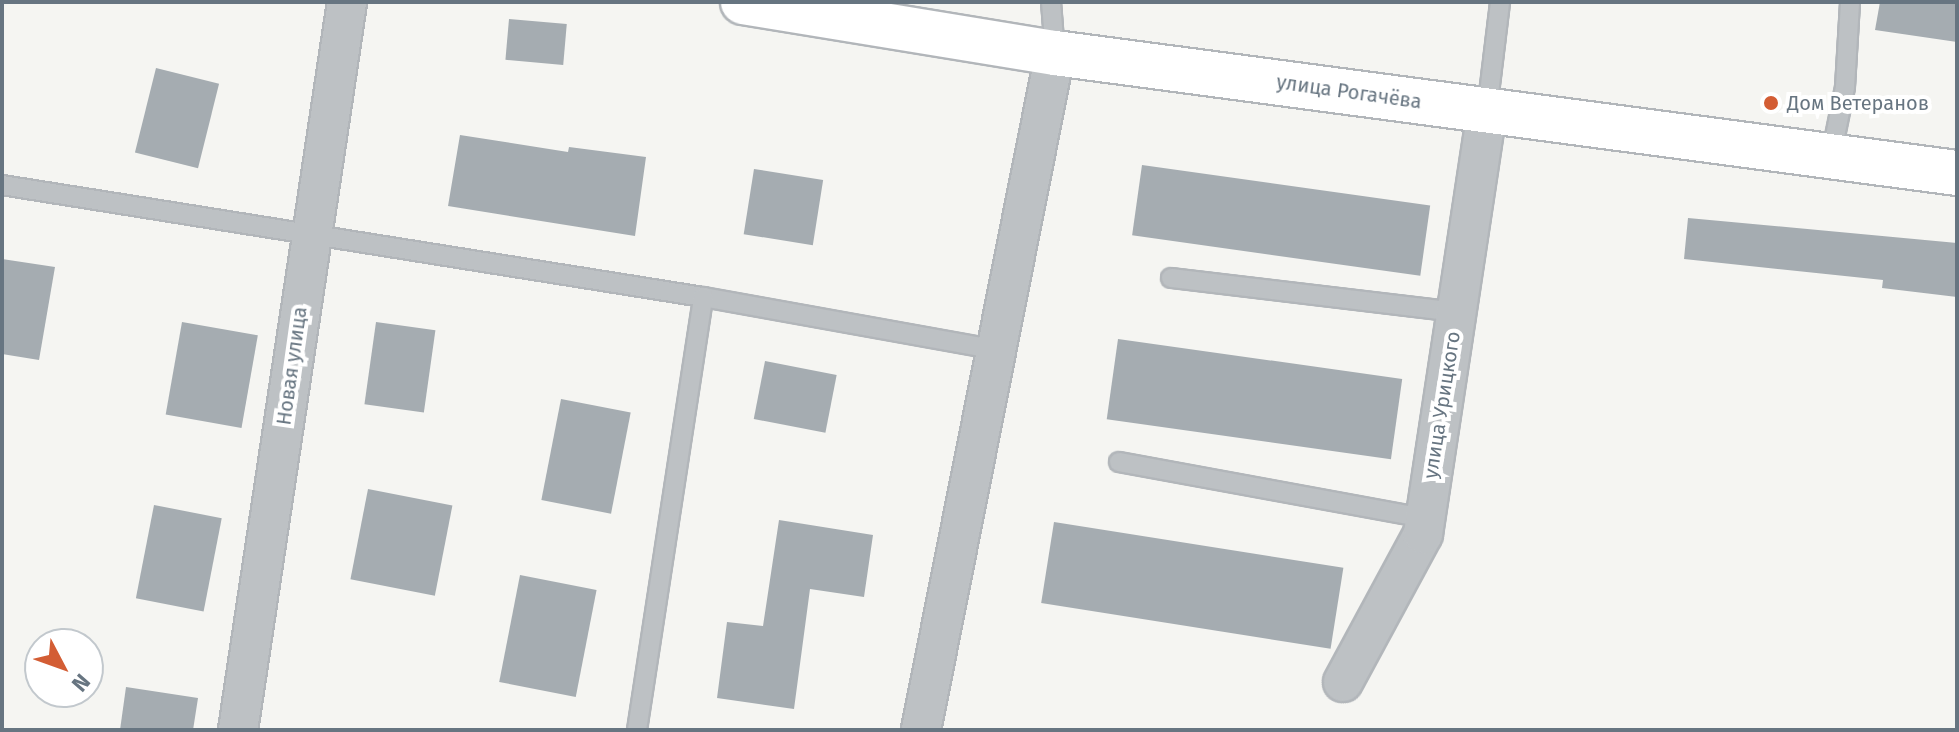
<!DOCTYPE html>
<meta charset="utf-8">
<style>
body{margin:0}
#map{position:relative;width:1959px;height:732px;overflow:hidden;background:#f5f5f2;font-family:"Fira Sans",sans-serif}
div>[style]{position:absolute}
[style*='--x']{left:calc(var(--x)*1px);top:calc(var(--y)*1px);width:calc(var(--w)*1px);rotate:calc(var(--a)*1deg)}
.building>*{inset:0;background:#a5acb1;transform-origin:0 0}
.roads{filter:drop-shadow(2px 0 #b2b6ba) drop-shadow(-2px 0 #b2b6ba) drop-shadow(0 2px #b2b6ba) drop-shadow(0 -2px #b2b6ba)}
.lane>*{height:18px;margin:-9px;padding:0 9px;transform-origin:9px;border-radius:9px;background:#bdc1c4}
.street>*{height:38px;margin:-19px;padding:0 19px;transform-origin:19px;border-radius:19px;background:#bdc1c4}
.secondary>*{height:44px;margin:-22px;padding:0 22px;transform-origin:22px;border-radius:22px;background:#fff}
.dots>*{width:22px;height:22px;translate:-50% -50%;box-sizing:border-box;border:4px solid #fff;border-radius:50%}
span{translate:-50% -50%;white-space:nowrap;text-align:center;line-height:1.15;-webkit-text-stroke:8px #fff;paint-order:stroke}
.street-label{font-size:20px;color:#677581}
.poi-label{font-size:20px;color:#677581}
.left{translate:0 -50%;text-align:left}
.frame{position:absolute;inset:0;border:4px solid #677581;pointer-events:none}
.north{position:absolute;left:24px;top:628px;width:80px;height:80px;box-sizing:border-box;background:#fff;border:2px solid #c2c8cd;border-radius:50%;rotate:131deg;font-size:22px;font-weight:700;line-height:32px;text-align:center;color:#677581}
.north::after{content:'';display:block;margin:auto;width:28px;height:36px;background:#d35d34;clip-path:polygon(50% 0,100% 100%,50% 72%,0 100%)}
</style>
<div id="map">
<div class="building">
<i style="clip-path:polygon(1880px 2px,1957px 2px,1957px 42px,1875px 30px)"></i>
<i style="left:509px;top:19px;width:58px;height:41px;rotate:5deg"></i>
<i style="left:156px;top:68px;width:65px;height:87px;rotate:14deg"></i>
<i style="clip-path:polygon(460px 135px,568px 152px,569px 147px,646px 157px,635px 236px,448px 206px)"></i>
<i style="left:1142px;top:165px;width:291px;height:71px;rotate:8deg"></i>
<i style="left:754px;top:169px;width:70px;height:66px;rotate:9deg"></i>
<i style="clip-path:polygon(1688px 218px,1957px 243px,1957px 297px,1882px 288px,1883px 280px,1684px 259px)"></i>
<i style="clip-path:polygon(2px 259px,55px 267px,39px 360px,2px 354px)"></i>
<i style="left:182px;top:322px;width:77px;height:94px;rotate:10deg"></i>
<i style="left:376px;top:322px;width:60px;height:83px;rotate:8deg"></i>
<i style="left:1118px;top:339px;width:287px;height:81px;rotate:8deg"></i>
<i style="left:765px;top:361px;width:73px;height:59px;rotate:11deg"></i>
<i style="left:561px;top:399px;width:71px;height:103px;rotate:11deg"></i>
<i style="left:368px;top:489px;width:86px;height:92px;rotate:11deg"></i>
<i style="left:154px;top:505px;width:69px;height:95px;rotate:11deg"></i>
<i style="clip-path:polygon(779px 520px,873px 535px,864px 597px,810px 589px,794px 709px,717px 698px,727px 622px,763px 626px)"></i>
<i style="left:1054px;top:522px;width:293px;height:82px;rotate:9deg"></i>
<i style="left:520px;top:575px;width:78px;height:109px;rotate:11deg"></i>
<i style="clip-path:polygon(126px 687px,198px 698px,193px 730px,120px 730px)"></i>
</div>
<div class="roads">
<div class="lane">
<i style="--x:1051;--y:2;--w:51;--a:85.5"></i>
<i style="--x:1487;--y:110;--w:109;--a:-83.1"></i>
<i style="--x:1831;--y:156;--w:70;--a:-78.5"></i>
<i style="--x:1845;--y:87;--w:85;--a:-86.6"></i>
<i style="--x:2;--y:185;--w:710;--a:9.08"></i>
<i style="--x:703;--y:297;--w:294;--a:10.2"></i>
<i style="--x:1171;--y:278;--w:287;--a:6.8"></i>
<i style="--x:1119;--y:462;--w:311;--a:10.4"></i>
<i style="--x:637;--y:730;--w:438;--a:-81.3"></i>
</div>
<div class="street">
<i style="--x:1343;--y:682;--w:168;--a:-61.6"></i>
<i style="--x:1423;--y:534;--w:429;--a:-81.4"></i>
<i style="--x:238;--y:730;--w:736;--a:-81.48"></i>
<i style="--x:921;--y:730;--w:690;--a:-78.8"></i>
</div>
<div class="secondary">
<i style="--x:743;--y:2;--w:316;--a:9.3"></i>
<i style="--x:1055;--y:53;--w:910;--a:7.58"></i>
</div>
</div>
<div class="dots">
<i style="left:1771px;top:103px;background:#d35d34"></i>
</div>
<div class="street-label">
<span style="left:1349px;top:92px;rotate:8deg">улица Рогачёва</span>
<span style="left:292px;top:366px;rotate:-82deg">Новая улица</span>
<span style="left:1442px;top:405px;rotate:-81deg">улица Урицкого</span>
</div>
<div class="poi-label">
<span class="left" style="left:1787px;top:103px">Дом Ветеранов</span>
</div>
<div class="frame"></div>
<div class="north">N</div>
</div>
